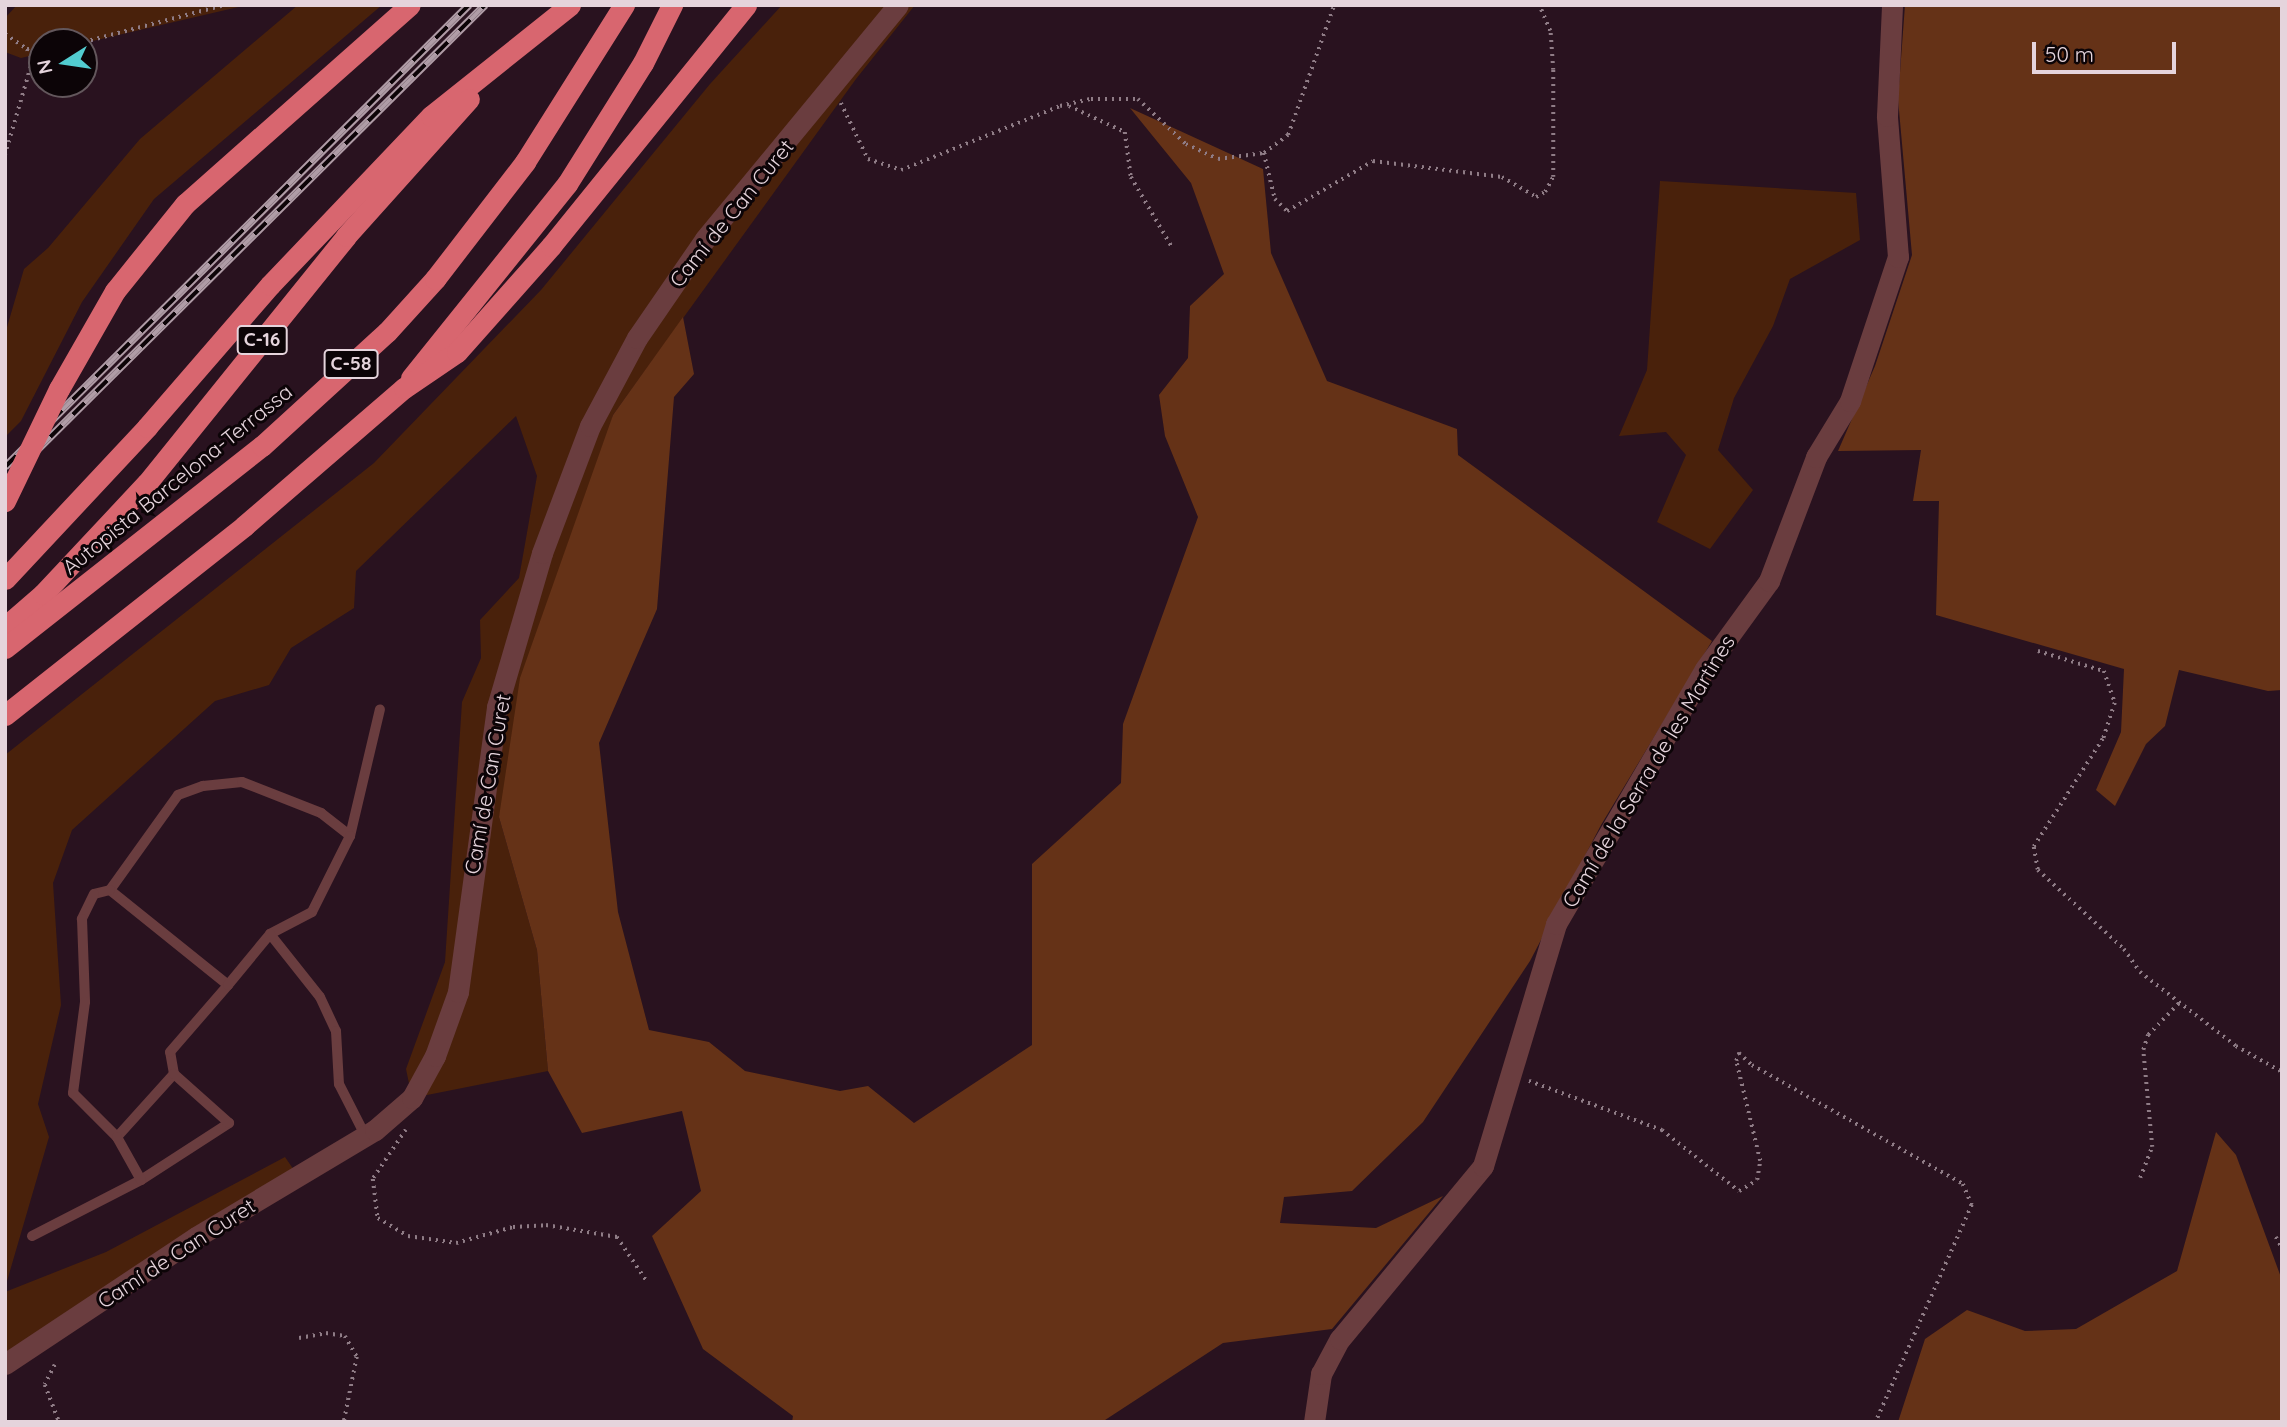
<!DOCTYPE html>
<meta charset="utf-8">
<style>
body{margin:0}
#map{position:relative;width:2287px;height:1427px;overflow:hidden;background:#29121f;font-family:Quicksand,sans-serif}
div>[style]{position:absolute}
[style*='--x']{left:calc(var(--x)*1px);top:calc(var(--y)*1px);width:calc(var(--w)*1px);rotate:calc(var(--a)*1deg)}
.green>*{inset:0;background:#49210b}
.forest>*{inset:0;background:#653217}
.path>*{height:3.5px;margin-top:-1.75px;transform-origin:0;background:repeating-linear-gradient(90deg,#8f7c86 0 2px,transparent 0 7px)}
.lane>*{height:10px;margin:-5px;padding:0 5px;transform-origin:5px;border-radius:5px;background:#6a3d3f}
.street>*{height:21px;margin:-10.5px;padding:0 10.5px;transform-origin:10.5px;border-radius:10.5px;background:#6a3d3f}
.highway>*{height:21px;margin:-10.5px;padding:0 10.5px;transform-origin:10.5px;border-radius:10.5px;background:#d8666f}
.rail>*{height:8px;margin-top:-4px;transform-origin:0;background:repeating-linear-gradient(90deg,#0c0407 0 16px,#af9ca6 0 32px);box-sizing:border-box;border-block:2px solid #af9ca6}
.highway-bridge>*{height:21px;margin:-10.5px;padding:0 10.5px;transform-origin:10.5px;border-radius:10.5px;background:#d8666f}
span{translate:-50% -50%;white-space:nowrap;text-align:center;line-height:1.15;-webkit-text-stroke:6px #0c0407;paint-order:stroke}
.shield-label span{padding:2px 5px;background:#0c0407;border:2px solid;border-radius:5px;-webkit-text-stroke-width:0}
.shield-label{font-size:19px;color:#e5d4dc;font-weight:700}
.street-label{font-size:21px;color:#e5d4dc}
.frame{position:absolute;inset:0;border:7px solid #e5d4dc;pointer-events:none}
.north{position:absolute;left:28px;top:28px;width:70px;height:70px;box-sizing:border-box;background:#0c0407;border:2px solid #63575c;border-radius:50%;rotate:258deg;font-size:19px;font-weight:700;line-height:28px;text-align:center;color:#e5d4dc}
.north::after{content:'';display:block;margin:auto;width:24px;height:32px;background:#52ccd0;clip-path:polygon(50% 0,100% 100%,50% 72%,0 100%)}
.scale{position:absolute;left:2032px;top:42px;width:144px;height:32px;box-sizing:border-box;border:4px solid #e5d4dc;border-top:0;padding-left:9px;font-size:21px;line-height:24px;white-space:nowrap;color:#e5d4dc;-webkit-text-stroke:5px #0c0407;paint-order:stroke}
</style>
<div id="map">
<div class="green">
<i style="clip-path:polygon(17px 5px,247px 5px,84px 43px,42px 42px,42px 53px,21px 58px,5px 52px,5px 18px)"></i>
<i style="clip-path:polygon(298px 5px,382px 5px,154px 199px,82px 302px,21px 421px,5px 437px,5px 334px,24px 269px,48px 248px,140px 139px)"></i>
<i style="clip-path:polygon(782px 5px,915px 5px,856px 79px,613px 415px,499px 817px,537px 950px,548px 1071px,412px 1098px,406px 1069px,445px 962px,462px 702px,481px 658px,480px 620px,519px 578px,537px 476px,516px 416px,356px 571px,354px 608px,291px 648px,269px 685px,215px 701px,72px 830px,53px 883px,61px 1005px,38px 1104px,49px 1137px,5px 1288px,5px 755px,374px 463px,541px 290px,710px 84px)"></i>
<i style="clip-path:polygon(1660px 181px,1856px 193px,1860px 240px,1790px 279px,1773px 326px,1734px 398px,1718px 450px,1753px 490px,1710px 549px,1657px 522px,1686px 455px,1666px 432px,1619px 436px,1647px 370px)"></i>
<i style="clip-path:polygon(285px 1157px,298px 1176px,5px 1355px,5px 1292px,106px 1252px)"></i>
</div>
<div class="forest">
<i style="clip-path:polygon(1905px 5px,2282px 5px,2282px 690px,2268px 691px,2179px 670px,2165px 726px,2146px 744px,2115px 806px,2096px 790px,2121px 732px,2124px 669px,1936px 615px,1939px 501px,1913px 501px,1921px 450px,1838px 451px,1875px 366px,1912px 255px,1898px 99px)"></i>
<i style="clip-path:polygon(1130px 108px,1263px 169px,1271px 253px,1327px 381px,1457px 429px,1458px 455px,1712px 641px,1601px 825px,1530px 961px,1423px 1122px,1352px 1191px,1284px 1197px,1280px 1223px,1376px 1228px,1443px 1196px,1332px 1329px,1223px 1343px,1102px 1422px,792px 1422px,793px 1416px,703px 1349px,652px 1236px,701px 1191px,682px 1111px,582px 1133px,548px 1071px,537px 950px,499px 817px,520px 678px,613px 415px,683px 317px,694px 374px,674px 397px,657px 609px,599px 743px,618px 912px,649px 1030px,709px 1042px,745px 1071px,840px 1091px,868px 1086px,914px 1123px,1032px 1045px,1032px 864px,1121px 783px,1123px 724px,1198px 517px,1165px 436px,1159px 395px,1188px 358px,1190px 306px,1224px 274px,1191px 183px)"></i>
<i style="clip-path:polygon(2216px 1132px,2236px 1155px,2282px 1280px,2282px 1422px,1898px 1422px,1925px 1339px,1967px 1310px,2025px 1331px,2076px 1329px,2177px 1271px)"></i>
</div>
<div class="path">
<i style="--x:5;--y:34;--w:27;--a:34"></i>
<i style="--x:27;--y:49;--w:13;--a:61"></i>
<i style="--x:33;--y:60;--w:100;--a:106.3"></i>
<i style="--x:84;--y:42;--w:145;--a:-14.8"></i>
<i style="--x:27;--y:49;--w:15;--a:4"></i>
<i style="--x:841;--y:103;--w:62;--a:64.3"></i>
<i style="--x:868;--y:159;--w:35;--a:18"></i>
<i style="--x:901;--y:170;--w:171;--a:-21.9"></i>
<i style="--x:1060;--y:106;--w:32;--a:-13"></i>
<i style="--x:1091;--y:99;--w:47;--a:0"></i>
<i style="--x:1138;--y:99;--w:66;--a:43.2"></i>
<i style="--x:1186;--y:144;--w:35;--a:25"></i>
<i style="--x:1218;--y:159;--w:46;--a:-7.4"></i>
<i style="--x:1264;--y:153;--w:30;--a:-37"></i>
<i style="--x:1288;--y:135;--w:138;--a:-70.5"></i>
<i style="--x:1069;--y:106;--w:62;--a:24.9"></i>
<i style="--x:1125;--y:132;--w:45;--a:82.4"></i>
<i style="--x:1131;--y:177;--w:83;--a:59.7"></i>
<i style="--x:1264;--y:153;--w:47;--a:76.6"></i>
<i style="--x:1275;--y:199;--w:17;--a:45"></i>
<i style="--x:1287;--y:211;--w:99;--a:-30.2"></i>
<i style="--x:1373;--y:161;--w:130;--a:7.1"></i>
<i style="--x:1502;--y:177;--w:39;--a:30"></i>
<i style="--x:1536;--y:197;--w:10;--a:-29"></i>
<i style="--x:1545;--y:192;--w:17;--a:-62"></i>
<i style="--x:1553;--y:177;--w:107;--a:-90"></i>
<i style="--x:1553;--y:70;--w:39;--a:-94"></i>
<i style="--x:1550;--y:31;--w:28;--a:-113"></i>
<i style="--x:2038;--y:651;--w:69;--a:16.9"></i>
<i style="--x:2104;--y:671;--w:34;--a:71"></i>
<i style="--x:2115;--y:703;--w:38;--a:108"></i>
<i style="--x:2103;--y:739;--w:128;--a:122.6"></i>
<i style="--x:2034;--y:847;--w:23;--a:80"></i>
<i style="--x:2038;--y:870;--w:117;--a:42.6"></i>
<i style="--x:2124;--y:949;--w:28;--a:55"></i>
<i style="--x:2140;--y:972;--w:121;--a:37.6"></i>
<i style="--x:2236;--y:1046;--w:53;--a:29.5"></i>
<i style="--x:1529;--y:1081;--w:142;--a:20.2"></i>
<i style="--x:1662;--y:1130;--w:98;--a:38.4"></i>
<i style="--x:1739;--y:1191;--w:21;--a:-31"></i>
<i style="--x:1757;--y:1180;--w:19;--a:-81"></i>
<i style="--x:1760;--y:1161;--w:103;--a:-103.5"></i>
<i style="--x:1736;--y:1061;--w:9;--a:-69"></i>
<i style="--x:1739;--y:1053;--w:18;--a:43"></i>
<i style="--x:1752;--y:1065;--w:242;--a:29.4"></i>
<i style="--x:1963;--y:1184;--w:23;--a:67"></i>
<i style="--x:1972;--y:1205;--w:237;--a:113.9"></i>
<i style="--x:406;--y:1130;--w:59;--a:124"></i>
<i style="--x:373;--y:1179;--w:39;--a:83"></i>
<i style="--x:378;--y:1218;--w:35;--a:31"></i>
<i style="--x:408;--y:1236;--w:49;--a:8.3"></i>
<i style="--x:456;--y:1243;--w:59;--a:-15.7"></i>
<i style="--x:513;--y:1227;--w:33;--a:-3"></i>
<i style="--x:546;--y:1225;--w:72;--a:9.6"></i>
<i style="--x:617;--y:1237;--w:52;--a:56"></i>
<i style="--x:2140;--y:1178;--w:33;--a:-69"></i>
<i style="--x:2152;--y:1147;--w:97;--a:-95.3"></i>
<i style="--x:2143;--y:1050;--w:16;--a:-72"></i>
<i style="--x:2148;--y:1035;--w:45;--a:-45.9"></i>
<i style="--x:2276;--y:1237;--w:13;--a:61"></i>
<i style="--x:299;--y:1338;--w:27;--a:-10"></i>
<i style="--x:326;--y:1333;--w:19;--a:9"></i>
<i style="--x:345;--y:1336;--w:24;--a:60"></i>
<i style="--x:357;--y:1357;--w:66;--a:101.3"></i>
<i style="--x:55;--y:1365;--w:22;--a:117"></i>
<i style="--x:45;--y:1385;--w:40;--a:69"></i>
</div>
<div class="lane">
<i style="--x:350;--y:836;--w:130;--a:-76.7"></i>
<i style="--x:110;--y:890;--w:117;--a:-54.4"></i>
<i style="--x:178;--y:795;--w:27;--a:-20"></i>
<i style="--x:203;--y:786;--w:39;--a:-6"></i>
<i style="--x:242;--y:782;--w:85;--a:21.4"></i>
<i style="--x:321;--y:813;--w:37;--a:38"></i>
<i style="--x:350;--y:836;--w:85;--a:116.6"></i>
<i style="--x:312;--y:912;--w:47;--a:152.4"></i>
<i style="--x:228;--y:985;--w:151;--a:-141.2"></i>
<i style="--x:110;--y:890;--w:16;--a:166"></i>
<i style="--x:94;--y:894;--w:28;--a:116"></i>
<i style="--x:82;--y:919;--w:83;--a:87.9"></i>
<i style="--x:85;--y:1002;--w:92;--a:97.5"></i>
<i style="--x:73;--y:1093;--w:62;--a:45"></i>
<i style="--x:117;--y:1137;--w:85;--a:-47.9"></i>
<i style="--x:174;--y:1074;--w:22;--a:-100"></i>
<i style="--x:170;--y:1052;--w:89;--a:-49.1"></i>
<i style="--x:228;--y:985;--w:66;--a:-50.5"></i>
<i style="--x:270;--y:934;--w:80;--a:51.6"></i>
<i style="--x:320;--y:997;--w:38;--a:65"></i>
<i style="--x:336;--y:1031;--w:53;--a:86.8"></i>
<i style="--x:339;--y:1084;--w:57;--a:63"></i>
<i style="--x:141;--y:1180;--w:105;--a:-32.9"></i>
<i style="--x:229;--y:1123;--w:74;--a:-138.3"></i>
<i style="--x:32;--y:1236;--w:123;--a:-27.2"></i>
<i style="--x:141;--y:1180;--w:49;--a:-119.2"></i>
</div>
<div class="street">
<i style="--x:5;--y:1364;--w:229;--a:-33.6"></i>
<i style="--x:196;--y:1237;--w:209;--a:-30.9"></i>
<i style="--x:375;--y:1130;--w:49;--a:-40.9"></i>
<i style="--x:412;--y:1098;--w:48;--a:-61.3"></i>
<i style="--x:435;--y:1056;--w:68;--a:-70.2"></i>
<i style="--x:458;--y:992;--w:288;--a:-82.2"></i>
<i style="--x:497;--y:707;--w:160;--a:-73.7"></i>
<i style="--x:542;--y:553;--w:136;--a:-69.3"></i>
<i style="--x:590;--y:426;--w:100;--a:-61.9"></i>
<i style="--x:637;--y:338;--w:120;--a:-55.5"></i>
<i style="--x:705;--y:239;--w:303;--a:-50.5"></i>
<i style="--x:1314;--y:1422;--w:49;--a:-81.7"></i>
<i style="--x:1321;--y:1374;--w:40;--a:-62"></i>
<i style="--x:1340;--y:1339;--w:224;--a:-50.4"></i>
<i style="--x:1483;--y:1166;--w:253;--a:-73.2"></i>
<i style="--x:1556;--y:924;--w:295;--a:-59.7"></i>
<i style="--x:1705;--y:669;--w:109;--a:-54"></i>
<i style="--x:1769;--y:581;--w:133;--a:-69.2"></i>
<i style="--x:1816;--y:457;--w:66;--a:-58.7"></i>
<i style="--x:1850;--y:401;--w:152;--a:-71.6"></i>
<i style="--x:1898;--y:257;--w:141;--a:-94.5"></i>
<i style="--x:1887;--y:116;--w:111;--a:-87.4"></i>
</div>
<div class="highway">
<i style="--x:411;--y:378;--w:249;--a:-51.2"></i>
<i style="--x:567;--y:184;--w:143;--a:-57.9"></i>
<i style="--x:643;--y:63;--w:65;--a:-63.4"></i>
<i style="--x:59;--y:389;--w:113;--a:-60.3"></i>
<i style="--x:115;--y:291;--w:112;--a:-51.2"></i>
<i style="--x:185;--y:204;--w:300;--a:-41.5"></i>
<i style="--x:5;--y:579;--w:208;--a:-46.9"></i>
<i style="--x:147;--y:427;--w:188;--a:-49.1"></i>
<i style="--x:270;--y:285;--w:233;--a:-46.4"></i>
<i style="--x:431;--y:116;--w:178;--a:-38.6"></i>
<i style="--x:5;--y:627;--w:50;--a:-41"></i>
<i style="--x:43;--y:594;--w:152;--a:-46.9"></i>
<i style="--x:147;--y:483;--w:317;--a:-51.1"></i>
<i style="--x:346;--y:236;--w:184;--a:-48.1"></i>
<i style="--x:5;--y:648;--w:327;--a:-38.2"></i>
<i style="--x:262;--y:446;--w:169;--a:-42.4"></i>
<i style="--x:387;--y:332;--w:72;--a:-47.8"></i>
<i style="--x:435;--y:279;--w:148;--a:-52.4"></i>
<i style="--x:525;--y:162;--w:186;--a:-57.8"></i>
<i style="--x:5;--y:715;--w:305;--a:-38.3"></i>
<i style="--x:244;--y:526;--w:211;--a:-40.8"></i>
<i style="--x:404;--y:388;--w:64;--a:-34.2"></i>
<i style="--x:457;--y:352;--w:142;--a:-48.4"></i>
<i style="--x:551;--y:246;--w:310;--a:-51"></i>
</div>
<div class="rail">
<i style="--x:5;--y:467;--w:655;--a:-44.88"></i>
<i style="--x:5;--y:482;--w:677;--a:-44.82"></i>
</div>
<div class="highway-bridge">
<i style="--x:5;--y:501;--w:124;--a:-64.3"></i>
</div>
<div class="shield-label">
<span style="left:262px;top:340px">C-16</span>
<span style="left:351px;top:364px">C-58</span>
</div>
<div class="street-label">
<span style="left:731px;top:213px;rotate:-51deg">Camí de Can Curet</span>
<span style="left:177px;top:479px;rotate:-39deg">Autopista Barcelona-Terrassa</span>
<span style="left:1648px;top:771px;rotate:-59deg">Camí de la Serra de les Martines</span>
<span style="left:487px;top:784px;rotate:-80deg">Camí de Can Curet</span>
<span style="left:176px;top:1253px;rotate:-33deg">Camí de Can Curet</span>
</div>
<div class="frame"></div>
<div class="north">N</div>
<div class="scale">50 m</div>
</div>
